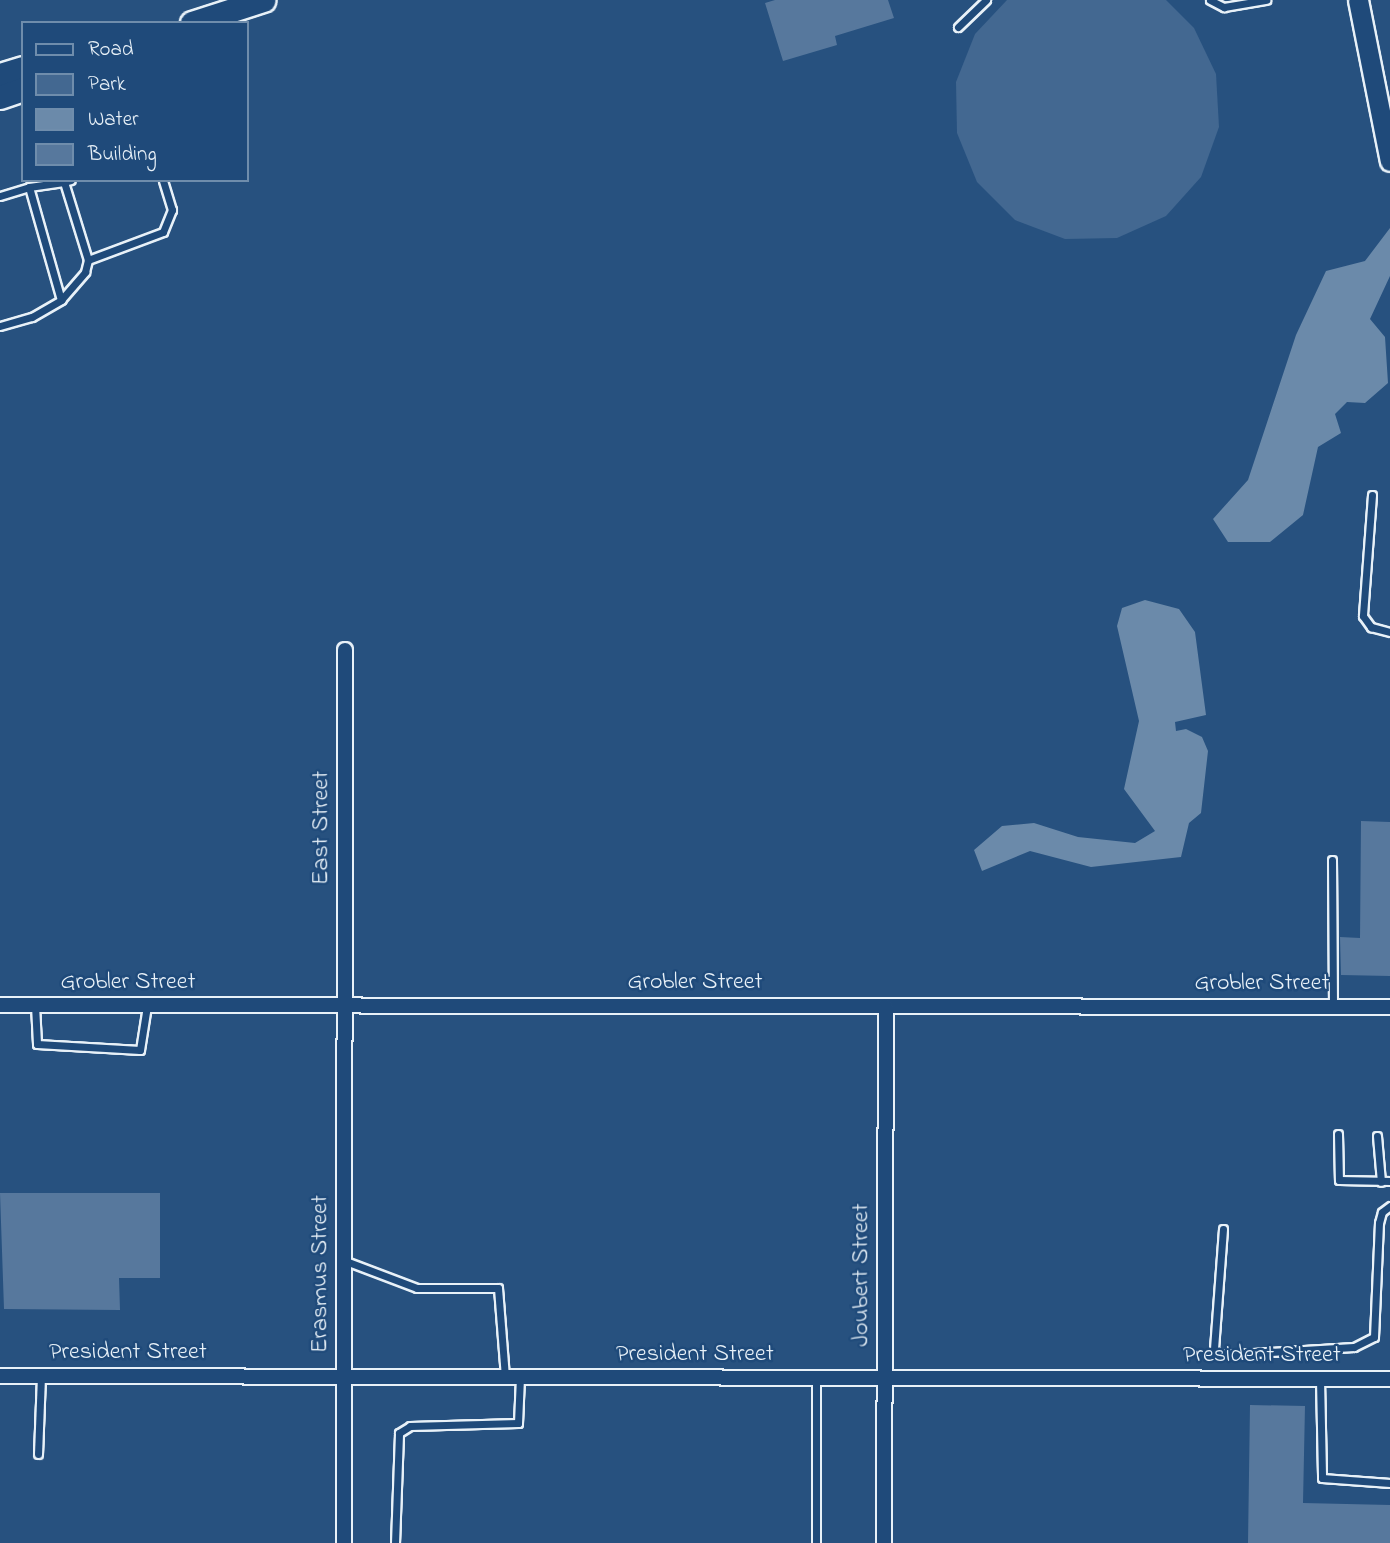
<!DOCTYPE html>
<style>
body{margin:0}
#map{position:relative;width:1390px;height:1543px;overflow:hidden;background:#27517f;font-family:"Indie Flower",sans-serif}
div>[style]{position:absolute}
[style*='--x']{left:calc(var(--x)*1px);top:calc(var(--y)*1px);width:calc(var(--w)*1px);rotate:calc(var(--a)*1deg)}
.green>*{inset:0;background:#436891}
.water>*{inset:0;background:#6b8aaa}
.building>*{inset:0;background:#57789d}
.roads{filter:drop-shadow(2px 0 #e8f1f8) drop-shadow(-2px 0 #e8f1f8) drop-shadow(0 2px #e8f1f8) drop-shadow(0 -2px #e8f1f8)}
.service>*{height:7px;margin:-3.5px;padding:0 3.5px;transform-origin:3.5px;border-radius:3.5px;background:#1f4a7a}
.minor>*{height:14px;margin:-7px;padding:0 7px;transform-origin:7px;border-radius:7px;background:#1f4a7a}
.secondary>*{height:19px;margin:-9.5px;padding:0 9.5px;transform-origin:9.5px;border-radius:9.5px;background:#1f4a7a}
.trunk>*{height:23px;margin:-11.5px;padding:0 11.5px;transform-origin:11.5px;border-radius:11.5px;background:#1f4a7a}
span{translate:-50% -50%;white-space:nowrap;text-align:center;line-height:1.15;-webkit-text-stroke:5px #1f4a7a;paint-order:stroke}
.street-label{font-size:24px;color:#e8f1f8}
.legend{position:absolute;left:21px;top:21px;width:228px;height:161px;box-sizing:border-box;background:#1f4a7a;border:2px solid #6f8dac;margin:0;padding:9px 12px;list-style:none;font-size:21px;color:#e8f1f8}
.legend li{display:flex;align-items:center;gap:14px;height:35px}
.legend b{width:35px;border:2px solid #6f8dac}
</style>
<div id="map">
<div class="green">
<i style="clip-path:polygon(1007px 0,1166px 0,1194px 28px,1216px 74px,1219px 127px,1201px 177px,1166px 216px,1117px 238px,1065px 239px,1015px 220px,977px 182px,957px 133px,956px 82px,975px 34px)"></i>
</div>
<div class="water">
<i style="clip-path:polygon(1390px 228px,1390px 276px,1370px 319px,1385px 337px,1388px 383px,1365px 403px,1347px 402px,1335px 414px,1341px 433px,1318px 447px,1303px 515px,1270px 542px,1228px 542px,1213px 519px,1248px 480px,1296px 335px,1326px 271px,1365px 261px)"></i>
<i style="clip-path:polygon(1145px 600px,1179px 609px,1195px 632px,1206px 715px,1175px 722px,1176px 731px,1186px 729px,1202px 737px,1208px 751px,1201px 813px,1189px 823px,1181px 857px,1091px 867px,1030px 851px,982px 871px,974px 850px,1002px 826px,1034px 823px,1078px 837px,1135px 843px,1155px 831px,1124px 789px,1139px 721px,1117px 626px,1122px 608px)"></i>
</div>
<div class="building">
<i style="clip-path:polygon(775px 0,888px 0,894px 18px,835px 36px,837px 45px,783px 61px,765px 3px)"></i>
<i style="clip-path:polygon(1361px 821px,1390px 822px,1390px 976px,1341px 975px,1340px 937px,1360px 938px)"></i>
<i style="clip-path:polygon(0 1193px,160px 1193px,160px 1278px,119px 1278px,120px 1310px,4px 1309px)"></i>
<i style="clip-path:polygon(1250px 1405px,1305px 1406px,1303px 1503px,1390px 1505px,1390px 1543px,1248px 1543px)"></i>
</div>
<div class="roads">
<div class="service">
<i style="--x:1210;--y:0;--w:16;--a:27"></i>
<i style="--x:1224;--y:7;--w:43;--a:-9.5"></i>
<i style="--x:958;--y:27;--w:39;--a:-44"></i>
<i style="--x:29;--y:187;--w:35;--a:-8"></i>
<i style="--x:0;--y:196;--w:30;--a:-17"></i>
<i style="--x:29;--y:187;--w:117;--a:74.2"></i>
<i style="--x:88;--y:260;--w:80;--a:-20.5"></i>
<i style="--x:163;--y:232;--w:24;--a:-68"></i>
<i style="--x:172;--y:210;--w:31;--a:-107"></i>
<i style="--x:0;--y:326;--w:33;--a:-16"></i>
<i style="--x:32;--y:317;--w:34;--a:-30"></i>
<i style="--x:61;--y:300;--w:37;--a:-49"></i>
<i style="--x:85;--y:272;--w:12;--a:-76"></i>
<i style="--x:88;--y:260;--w:82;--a:-107.1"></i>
<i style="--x:64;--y:182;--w:7;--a:-16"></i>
<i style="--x:1372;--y:495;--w:121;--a:94.3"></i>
<i style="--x:1363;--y:616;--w:14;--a:54"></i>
<i style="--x:1371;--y:627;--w:20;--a:15"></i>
<i style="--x:1332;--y:860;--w:147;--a:89.6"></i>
<i style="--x:35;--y:1005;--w:39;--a:87"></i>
<i style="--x:37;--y:1044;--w:103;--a:3.3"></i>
<i style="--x:140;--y:1050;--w:45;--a:-81"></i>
<i style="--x:1338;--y:1134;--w:46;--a:88.8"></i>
<i style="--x:1339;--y:1180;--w:51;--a:1.1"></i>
<i style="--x:1377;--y:1136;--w:46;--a:85"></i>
<i style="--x:1223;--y:1229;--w:121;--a:94.3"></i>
<i style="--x:1214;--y:1350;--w:8;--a:40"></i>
<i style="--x:1220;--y:1355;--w:134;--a:-3.4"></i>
<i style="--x:1354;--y:1347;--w:22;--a:-27"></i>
<i style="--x:1374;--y:1337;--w:114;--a:-87.5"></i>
<i style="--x:1379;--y:1223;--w:11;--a:-75"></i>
<i style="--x:1382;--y:1212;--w:10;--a:-37"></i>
<i style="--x:343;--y:1260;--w:79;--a:20.7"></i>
<i style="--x:417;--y:1288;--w:81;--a:0"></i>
<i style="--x:498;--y:1288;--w:89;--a:85.5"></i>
<i style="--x:816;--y:1379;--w:164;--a:90"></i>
<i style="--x:1320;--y:1379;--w:99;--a:88.8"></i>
<i style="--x:1322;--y:1478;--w:68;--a:4.2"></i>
<i style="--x:38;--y:1454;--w:78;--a:-87.8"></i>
<i style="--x:395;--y:1543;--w:110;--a:-87.9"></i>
<i style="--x:399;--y:1433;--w:13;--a:-32"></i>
<i style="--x:410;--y:1426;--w:108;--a:-1.6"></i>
<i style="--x:518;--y:1423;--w:46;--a:-87.5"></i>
</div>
<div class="minor">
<i style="--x:0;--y:1005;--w:1390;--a:0.08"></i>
<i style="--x:0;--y:1376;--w:1390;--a:0.12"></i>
<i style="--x:344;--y:1543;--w:893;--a:-89.94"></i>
<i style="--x:884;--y:1543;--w:537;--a:-89.79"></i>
</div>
<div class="secondary">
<i style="--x:1358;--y:0;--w:164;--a:78.8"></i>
</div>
<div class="trunk">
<i style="--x:192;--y:23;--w:75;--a:-17.9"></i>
<i style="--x:0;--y:75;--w:24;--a:-17"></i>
<i style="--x:0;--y:97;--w:24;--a:-19"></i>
</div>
</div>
<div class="street-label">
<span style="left:322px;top:828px;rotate:-90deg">East Street</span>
<span style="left:128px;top:983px">Grobler Street</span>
<span style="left:695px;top:983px">Grobler Street</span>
<span style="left:1262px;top:984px">Grobler Street</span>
<span style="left:321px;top:1274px;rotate:-90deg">Erasmus Street</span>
<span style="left:862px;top:1275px;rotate:-90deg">Joubert Street</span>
<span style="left:128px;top:1353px">President Street</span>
<span style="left:695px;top:1355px">President Street</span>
<span style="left:1262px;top:1356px">President Street</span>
</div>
<ul class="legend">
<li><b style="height:9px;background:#1f4a7a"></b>Road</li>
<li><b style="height:19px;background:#436891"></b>Park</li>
<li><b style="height:19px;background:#6b8aaa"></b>Water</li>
<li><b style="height:19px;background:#57789d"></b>Building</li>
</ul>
</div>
